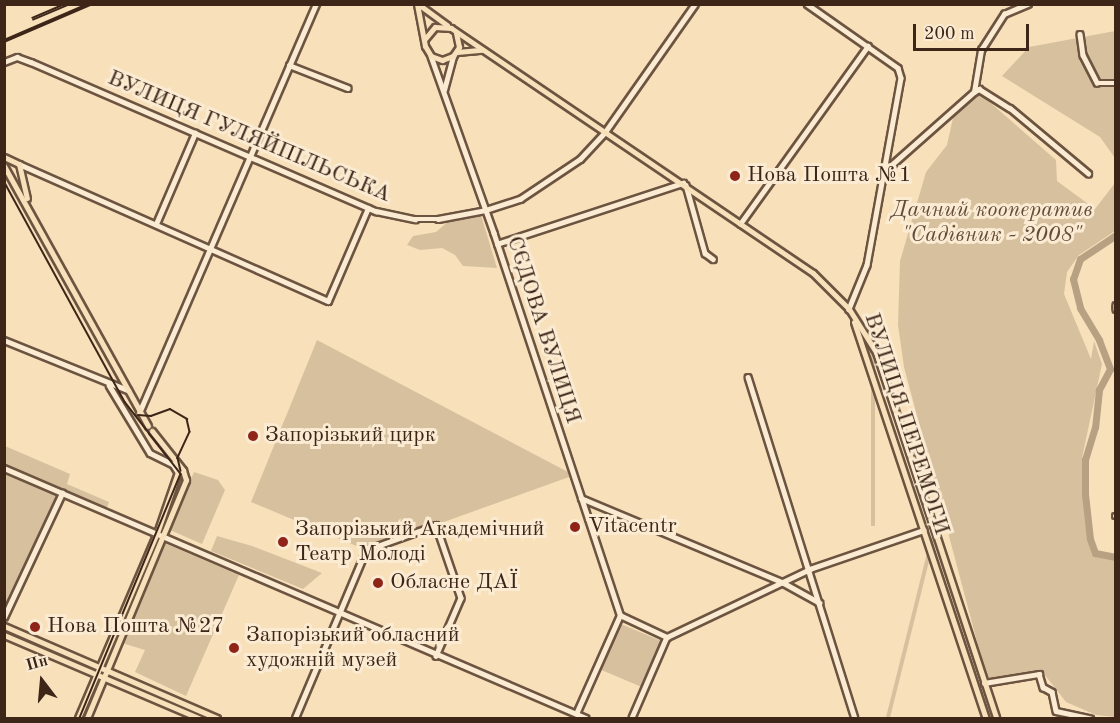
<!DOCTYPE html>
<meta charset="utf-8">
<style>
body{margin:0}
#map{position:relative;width:1120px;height:723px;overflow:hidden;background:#f7e0ba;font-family:"Old Standard TT",serif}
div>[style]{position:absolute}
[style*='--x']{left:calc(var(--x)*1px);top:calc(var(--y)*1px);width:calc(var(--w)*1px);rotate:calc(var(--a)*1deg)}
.green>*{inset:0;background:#d7c09e;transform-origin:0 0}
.river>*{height:7px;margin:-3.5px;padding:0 3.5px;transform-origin:3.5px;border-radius:3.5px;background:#b8a083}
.roads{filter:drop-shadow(2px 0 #6c5440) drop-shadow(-2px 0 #6c5440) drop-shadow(0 2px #6c5440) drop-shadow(0 -2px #6c5440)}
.minor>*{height:4.5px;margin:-2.25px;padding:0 2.25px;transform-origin:2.25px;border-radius:2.25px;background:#faebd2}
.major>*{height:5px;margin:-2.5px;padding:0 2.5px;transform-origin:2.5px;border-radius:2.5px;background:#f7e0ba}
.tram>*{height:1.5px;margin:-0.75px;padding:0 0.75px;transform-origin:0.75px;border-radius:0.75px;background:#3d2518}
.rail>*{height:4px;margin-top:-2px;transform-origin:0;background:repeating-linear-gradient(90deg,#faebd2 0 4.5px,#3d2518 0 9px);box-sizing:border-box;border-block:2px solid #3d2518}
.dots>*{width:16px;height:16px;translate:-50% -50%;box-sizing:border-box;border:3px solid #faebd2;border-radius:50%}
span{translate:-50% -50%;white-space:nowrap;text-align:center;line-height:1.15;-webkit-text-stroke:6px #faebd2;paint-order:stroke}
.street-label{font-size:22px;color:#3d2518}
.poi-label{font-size:22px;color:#3d2518}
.left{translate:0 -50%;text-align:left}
.park-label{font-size:22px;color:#644c3a;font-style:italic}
.frame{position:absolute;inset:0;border:6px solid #3d2518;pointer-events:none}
.north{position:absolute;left:12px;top:651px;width:60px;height:60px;-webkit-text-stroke:4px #faebd2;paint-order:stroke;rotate:344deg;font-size:16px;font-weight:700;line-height:24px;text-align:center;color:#3d2518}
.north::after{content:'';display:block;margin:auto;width:21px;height:27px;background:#3d2518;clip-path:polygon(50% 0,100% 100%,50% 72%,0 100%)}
.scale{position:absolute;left:913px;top:24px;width:116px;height:27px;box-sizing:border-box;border:3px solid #3d2518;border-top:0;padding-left:8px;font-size:18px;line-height:21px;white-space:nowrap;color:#3d2518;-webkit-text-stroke:4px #faebd2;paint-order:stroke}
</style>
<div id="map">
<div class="green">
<i style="clip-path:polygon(1115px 31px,1115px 158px,1100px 137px,1002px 76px,1029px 47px)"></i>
<i style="clip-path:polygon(978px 92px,1056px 160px,1057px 181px,1095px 209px,1115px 183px,1115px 231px,1079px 255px,1067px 272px,1064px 294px,1091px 359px,1094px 341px,1102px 364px,1082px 458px,1083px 491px,1093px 554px,1115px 560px,1115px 717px,1096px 715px,1066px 702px,1041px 670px,987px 679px,904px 367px,898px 325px,900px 261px,926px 172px,947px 145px,955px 109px)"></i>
<i style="clip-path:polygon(481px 215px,497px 268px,463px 266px,455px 255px,442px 248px,420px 250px,407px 245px,413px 236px,436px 232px,450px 220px)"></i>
<i style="clip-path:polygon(317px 340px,568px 472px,569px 477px,366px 550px,251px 502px)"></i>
<i style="left:871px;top:355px;width:4px;height:171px"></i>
<i style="clip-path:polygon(5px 446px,70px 474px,67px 484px,109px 502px,106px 510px,5px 466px)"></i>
<i style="clip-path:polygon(6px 469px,62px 493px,5px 617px,4px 474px)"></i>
<i style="clip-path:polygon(194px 472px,218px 480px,225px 490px,202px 544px,170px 530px)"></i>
<i style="clip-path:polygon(217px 536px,252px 546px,322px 573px,303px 589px,211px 551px)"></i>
<i style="left:931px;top:537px;width:4px;height:190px;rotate:14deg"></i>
<i style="clip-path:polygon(164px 543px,239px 575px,186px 696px,135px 672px,145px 650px,122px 643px)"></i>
<i style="left:621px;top:624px;width:43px;height:50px;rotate:23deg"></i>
</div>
<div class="river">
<i style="--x:1116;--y:235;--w:43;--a:146.3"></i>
<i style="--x:1080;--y:259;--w:21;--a:109"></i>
<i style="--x:1073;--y:279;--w:30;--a:76"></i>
<i style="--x:1080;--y:308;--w:37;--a:59"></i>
<i style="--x:1099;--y:340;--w:31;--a:69"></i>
<i style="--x:1110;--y:369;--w:24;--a:118"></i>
<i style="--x:1099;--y:390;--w:37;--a:96"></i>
<i style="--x:1095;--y:427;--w:34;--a:107"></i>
<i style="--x:1085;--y:459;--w:35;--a:90"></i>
<i style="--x:1085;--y:494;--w:45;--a:83.7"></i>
<i style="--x:1090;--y:539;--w:15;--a:70"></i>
<i style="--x:1095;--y:553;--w:21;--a:11"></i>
</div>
<div class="roads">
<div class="minor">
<i style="--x:807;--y:4;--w:111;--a:35.1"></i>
<i style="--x:898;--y:68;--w:10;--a:73"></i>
<i style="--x:901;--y:78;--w:190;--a:100.3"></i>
<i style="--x:867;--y:265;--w:48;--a:112.2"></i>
<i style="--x:1080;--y:34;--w:21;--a:82"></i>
<i style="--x:1083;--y:55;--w:31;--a:63"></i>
<i style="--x:1097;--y:83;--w:19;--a:0"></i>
<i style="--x:431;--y:56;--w:188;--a:70.4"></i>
<i style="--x:494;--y:233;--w:402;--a:71.7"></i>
<i style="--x:4;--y:62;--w:14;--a:-21"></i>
<i style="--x:17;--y:57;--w:15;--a:20"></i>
<i style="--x:31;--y:62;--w:376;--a:23.4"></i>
<i style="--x:376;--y:211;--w:40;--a:12"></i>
<i style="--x:415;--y:219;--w:23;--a:0"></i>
<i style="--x:438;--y:219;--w:49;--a:-10.6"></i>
<i style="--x:486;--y:210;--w:36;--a:-18"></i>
<i style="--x:520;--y:199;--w:72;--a:-33.7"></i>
<i style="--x:580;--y:159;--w:37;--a:-47"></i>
<i style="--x:605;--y:132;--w:156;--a:-54.9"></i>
<i style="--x:289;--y:65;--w:63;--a:21.3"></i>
<i style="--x:444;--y:90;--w:35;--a:-75"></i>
<i style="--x:974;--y:92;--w:6;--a:-31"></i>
<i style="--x:979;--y:89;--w:36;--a:32"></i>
<i style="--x:1010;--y:108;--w:102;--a:39.8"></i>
<i style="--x:19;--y:164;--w:338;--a:23.9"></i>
<i style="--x:328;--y:301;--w:101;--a:-66.7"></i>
<i style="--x:888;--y:168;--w:115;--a:-41.5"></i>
<i style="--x:974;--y:92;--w:43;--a:-80.5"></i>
<i style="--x:981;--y:50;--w:43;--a:-57.4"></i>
<i style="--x:1004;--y:14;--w:26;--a:-23"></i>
<i style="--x:686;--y:185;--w:71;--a:74.4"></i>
<i style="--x:705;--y:253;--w:10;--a:37"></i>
<i style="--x:156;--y:224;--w:99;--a:-66.8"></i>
<i style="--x:740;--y:224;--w:219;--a:-54.3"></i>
<i style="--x:497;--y:244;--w:196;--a:-18.2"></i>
<i style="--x:1116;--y:305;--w:4;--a:90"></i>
<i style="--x:4;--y:340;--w:134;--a:22"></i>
<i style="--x:748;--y:377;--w:357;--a:72.6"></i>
<i style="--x:109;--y:385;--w:79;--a:58.9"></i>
<i style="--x:150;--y:453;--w:25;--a:26"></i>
<i style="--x:173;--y:464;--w:9;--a:58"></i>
<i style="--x:139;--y:413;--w:446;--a:-66.6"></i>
<i style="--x:4;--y:468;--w:633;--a:23.25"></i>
<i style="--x:581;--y:498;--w:218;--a:22.7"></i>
<i style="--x:782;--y:582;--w:43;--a:28.9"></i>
<i style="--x:1115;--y:516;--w:1;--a:0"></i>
<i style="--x:620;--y:615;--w:52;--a:25.1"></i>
<i style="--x:667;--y:637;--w:88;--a:113.4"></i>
<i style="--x:4;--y:617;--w:137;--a:-64.9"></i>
<i style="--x:667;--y:637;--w:158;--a:-25.4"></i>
<i style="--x:810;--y:569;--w:120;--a:-18.9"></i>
<i style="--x:984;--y:683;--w:56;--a:-9.3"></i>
<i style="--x:1039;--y:674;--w:14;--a:73"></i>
<i style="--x:1043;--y:687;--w:10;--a:29"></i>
<i style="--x:1052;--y:692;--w:19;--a:78"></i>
<i style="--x:1056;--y:711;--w:35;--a:12"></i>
<i style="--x:576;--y:714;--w:108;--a:-66"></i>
<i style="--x:295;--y:718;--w:182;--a:-67.1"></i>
<i style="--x:366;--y:550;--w:74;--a:-19.7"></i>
<i style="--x:436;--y:525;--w:77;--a:71.1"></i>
<i style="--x:461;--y:598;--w:63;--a:113.3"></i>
</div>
<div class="major">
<i style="--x:417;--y:4;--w:43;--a:79.2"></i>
<i style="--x:425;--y:46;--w:12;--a:59"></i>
<i style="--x:431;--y:56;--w:12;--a:20"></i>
<i style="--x:442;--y:60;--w:12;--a:-20"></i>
<i style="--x:453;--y:56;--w:11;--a:-56"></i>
<i style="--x:459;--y:47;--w:14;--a:-102"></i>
<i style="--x:418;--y:4;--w:36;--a:36"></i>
<i style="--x:424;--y:40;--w:17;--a:-50"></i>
<i style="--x:435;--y:27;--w:16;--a:4"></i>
<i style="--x:451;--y:28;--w:437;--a:34.1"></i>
<i style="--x:813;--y:273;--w:51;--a:45"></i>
<i style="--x:849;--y:309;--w:51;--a:57.9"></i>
<i style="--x:876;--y:352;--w:385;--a:71.8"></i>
<i style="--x:457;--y:52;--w:25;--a:-5"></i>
<i style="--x:4;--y:157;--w:17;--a:25"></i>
<i style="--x:19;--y:164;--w:35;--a:77"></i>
<i style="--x:4;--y:166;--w:297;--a:61"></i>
<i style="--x:854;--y:322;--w:417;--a:71.6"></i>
<i style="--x:4;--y:626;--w:232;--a:23.4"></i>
<i style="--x:4;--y:635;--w:212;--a:23.1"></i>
<i style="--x:78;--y:718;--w:201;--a:-66.9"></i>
<i style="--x:157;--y:533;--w:65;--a:-71"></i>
<i style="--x:178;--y:472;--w:5;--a:-22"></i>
<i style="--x:87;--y:718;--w:258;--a:-67.4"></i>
<i style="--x:186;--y:480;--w:10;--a:-107"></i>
<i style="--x:183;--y:470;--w:50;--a:-128.5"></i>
</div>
</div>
<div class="tram">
<i style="--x:4;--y:181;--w:252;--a:61.3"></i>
<i style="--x:125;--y:402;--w:91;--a:52.1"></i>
<i style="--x:181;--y:474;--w:264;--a:112.5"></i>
<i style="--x:138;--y:415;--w:13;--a:4"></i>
<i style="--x:151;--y:416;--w:20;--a:-20"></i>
<i style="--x:170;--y:409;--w:20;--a:30"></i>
<i style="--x:187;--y:419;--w:13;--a:77"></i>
<i style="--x:190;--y:432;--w:29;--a:115"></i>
<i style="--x:178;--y:458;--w:13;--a:77"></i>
</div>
<div class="rail">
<i style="--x:32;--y:19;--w:38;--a:-23"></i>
<i style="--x:4;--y:41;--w:94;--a:-23.3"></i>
</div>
<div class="dots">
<i style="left:735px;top:176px;background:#8f2418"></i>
<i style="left:253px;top:436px;background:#8f2418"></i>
<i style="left:575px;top:527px;background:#8f2418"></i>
<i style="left:283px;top:542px;background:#8f2418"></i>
<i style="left:378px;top:583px;background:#8f2418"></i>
<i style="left:35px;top:627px;background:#8f2418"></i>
<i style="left:234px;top:648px;background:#8f2418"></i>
</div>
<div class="street-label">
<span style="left:249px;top:137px;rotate:23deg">ВУЛИЦЯ ГУЛЯЙПІЛЬСЬКА</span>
<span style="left:543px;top:330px;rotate:72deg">СЄДОВА ВУЛИЦЯ</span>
<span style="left:906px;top:424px;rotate:72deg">ВУЛИЦЯ ПЕРЕМОГИ</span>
</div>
<div class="poi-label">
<span class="left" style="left:747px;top:176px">Нова Пошта №1</span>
<span class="left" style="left:265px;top:436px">Запорізький цирк</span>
<span class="left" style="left:588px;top:527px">Vitacentr</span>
<span class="left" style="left:295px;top:542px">Запорізький Академічний<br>Театр Молоді</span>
<span class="left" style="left:390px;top:583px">Обласне ДАЇ</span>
<span class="left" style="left:47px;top:627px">Нова Пошта №27</span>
<span class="left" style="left:246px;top:648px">Запорізький обласний<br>художній музей</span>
</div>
<div class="park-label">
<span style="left:992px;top:223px">Дачний кооператив<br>"Садівник - 2008"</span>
</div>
<div class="frame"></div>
<div class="north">Пн</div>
<div class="scale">200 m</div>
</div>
